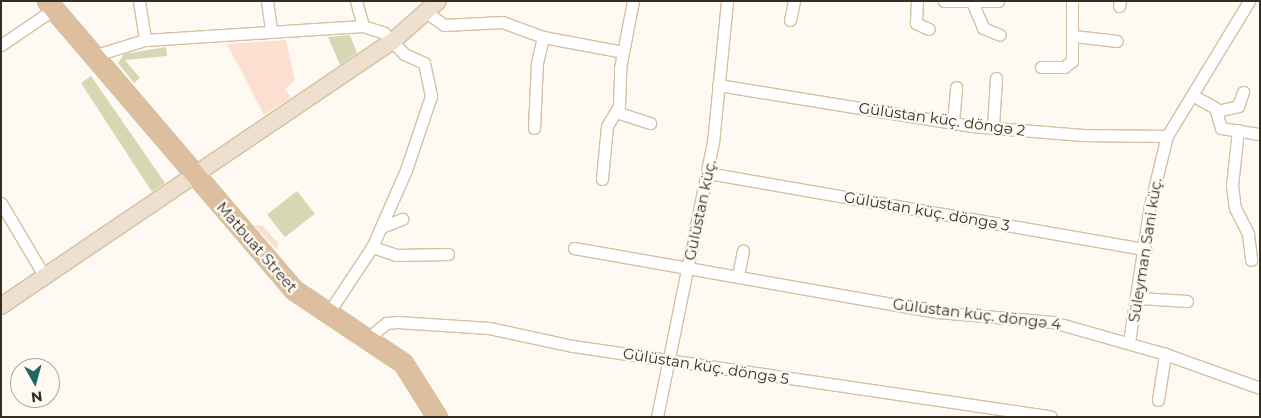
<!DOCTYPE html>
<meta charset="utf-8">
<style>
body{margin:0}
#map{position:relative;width:1261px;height:418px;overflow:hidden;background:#fefaf3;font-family:Montserrat,sans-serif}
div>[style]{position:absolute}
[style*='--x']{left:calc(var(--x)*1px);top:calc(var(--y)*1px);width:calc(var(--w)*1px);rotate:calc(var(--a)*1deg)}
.green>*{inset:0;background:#fddfd1}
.building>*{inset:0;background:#d8d7b3;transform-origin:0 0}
.roads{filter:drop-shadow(1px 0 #d2c2a0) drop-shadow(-1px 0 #d2c2a0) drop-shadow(0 1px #d2c2a0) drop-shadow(0 -1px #d2c2a0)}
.street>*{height:11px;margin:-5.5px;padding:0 5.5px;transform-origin:5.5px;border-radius:5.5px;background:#fff}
.secondary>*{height:16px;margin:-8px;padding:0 8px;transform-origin:8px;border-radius:8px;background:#eedfcf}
.primary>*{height:19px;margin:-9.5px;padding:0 9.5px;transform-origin:9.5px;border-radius:9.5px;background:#ddbf9f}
span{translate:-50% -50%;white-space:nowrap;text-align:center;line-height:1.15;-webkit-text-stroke:4.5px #fefaf3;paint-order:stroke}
.street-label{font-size:15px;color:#342e21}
.frame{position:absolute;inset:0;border:2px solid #342e21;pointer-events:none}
.north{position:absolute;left:10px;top:358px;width:50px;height:50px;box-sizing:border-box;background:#fefaf3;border:1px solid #ada89f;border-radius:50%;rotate:173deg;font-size:14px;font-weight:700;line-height:20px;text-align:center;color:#342e21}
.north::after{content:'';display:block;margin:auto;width:18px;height:22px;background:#1e6861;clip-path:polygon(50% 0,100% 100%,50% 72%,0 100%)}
</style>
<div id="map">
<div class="green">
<i style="clip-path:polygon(286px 40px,295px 81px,285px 89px,291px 98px,264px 115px,227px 44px)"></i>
<i style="clip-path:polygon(254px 225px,263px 226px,278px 243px,277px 250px)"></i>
</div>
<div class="building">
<i style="clip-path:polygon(350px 35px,357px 53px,340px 65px,328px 37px)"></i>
<i style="clip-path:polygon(166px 47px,167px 56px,125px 60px,140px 78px,134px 83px,118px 63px,124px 54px)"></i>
<i style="clip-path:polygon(91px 76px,165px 183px,152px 192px,81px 83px)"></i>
<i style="left:297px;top:191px;width:29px;height:38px;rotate:52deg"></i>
</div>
<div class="roads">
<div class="street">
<i style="--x:139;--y:1;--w:39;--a:81"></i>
<i style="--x:267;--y:1;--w:30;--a:82"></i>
<i style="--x:356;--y:1;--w:26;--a:74"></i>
<i style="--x:917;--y:1;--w:22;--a:93"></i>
<i style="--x:916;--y:23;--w:14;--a:25"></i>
<i style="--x:944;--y:1;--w:54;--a:0"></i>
<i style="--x:973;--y:4;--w:26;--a:67"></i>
<i style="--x:983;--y:28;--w:18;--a:22"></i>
<i style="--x:1119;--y:6;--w:5;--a:-79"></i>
<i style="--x:427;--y:13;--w:21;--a:35"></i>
<i style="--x:444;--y:25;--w:58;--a:-3"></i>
<i style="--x:502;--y:22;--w:44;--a:20.1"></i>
<i style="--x:543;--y:37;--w:81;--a:10.6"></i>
<i style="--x:790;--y:20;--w:19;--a:-78"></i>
<i style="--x:1074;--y:36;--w:43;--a:6.6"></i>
<i style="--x:1;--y:45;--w:64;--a:-34.2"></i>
<i style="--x:96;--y:55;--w:51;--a:-17"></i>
<i style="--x:145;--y:40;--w:218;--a:-3.7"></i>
<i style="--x:363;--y:26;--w:22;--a:18"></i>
<i style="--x:384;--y:33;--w:29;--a:46"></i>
<i style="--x:404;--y:54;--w:22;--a:24"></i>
<i style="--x:424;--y:63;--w:34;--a:78"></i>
<i style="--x:431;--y:96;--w:78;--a:108.7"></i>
<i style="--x:406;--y:170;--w:84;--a:113.8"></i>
<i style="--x:372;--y:247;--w:82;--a:123.5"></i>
<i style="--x:1041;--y:67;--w:23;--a:0"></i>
<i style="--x:1064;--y:67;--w:10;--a:-37"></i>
<i style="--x:1072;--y:61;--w:60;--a:-90"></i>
<i style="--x:718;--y:85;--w:256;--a:9.2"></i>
<i style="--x:971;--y:126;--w:112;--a:4.6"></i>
<i style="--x:1083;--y:135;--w:84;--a:0.7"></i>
<i style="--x:1192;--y:95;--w:26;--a:29"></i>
<i style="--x:1215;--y:108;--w:21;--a:73"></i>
<i style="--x:1221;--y:128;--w:39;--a:9"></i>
<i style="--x:1217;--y:111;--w:22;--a:-13"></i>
<i style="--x:1238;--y:106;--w:15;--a:-70"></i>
<i style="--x:616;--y:112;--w:36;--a:18"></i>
<i style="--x:953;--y:123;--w:36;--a:-85"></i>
<i style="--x:993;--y:127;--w:49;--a:-86.5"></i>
<i style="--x:534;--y:128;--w:65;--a:-87.4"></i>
<i style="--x:537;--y:63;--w:27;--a:-77"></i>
<i style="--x:1238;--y:130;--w:55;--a:96.2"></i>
<i style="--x:1232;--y:185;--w:23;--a:83"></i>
<i style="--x:1235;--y:208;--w:29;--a:63"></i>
<i style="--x:1248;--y:234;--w:26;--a:83"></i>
<i style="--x:708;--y:173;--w:444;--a:9.9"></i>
<i style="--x:602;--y:179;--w:53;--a:-84.6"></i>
<i style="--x:607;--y:126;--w:23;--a:-59"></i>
<i style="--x:619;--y:106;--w:38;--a:-88"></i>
<i style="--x:620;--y:68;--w:68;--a:-79"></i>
<i style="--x:1;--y:203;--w:86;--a:59.3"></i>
<i style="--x:382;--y:227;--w:22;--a:-22"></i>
<i style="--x:372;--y:247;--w:25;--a:18"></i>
<i style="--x:396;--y:255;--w:52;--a:-1.1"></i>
<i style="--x:574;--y:248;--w:370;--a:10"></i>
<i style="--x:938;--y:312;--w:115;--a:5"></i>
<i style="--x:1053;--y:322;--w:116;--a:15.9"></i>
<i style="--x:1165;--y:354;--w:101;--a:19.7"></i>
<i style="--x:738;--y:276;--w:26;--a:-79"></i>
<i style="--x:1139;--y:298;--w:48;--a:3.6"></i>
<i style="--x:367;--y:339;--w:25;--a:-40"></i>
<i style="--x:386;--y:323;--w:11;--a:-5"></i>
<i style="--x:397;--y:322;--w:92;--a:3.7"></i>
<i style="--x:489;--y:328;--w:86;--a:12.1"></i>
<i style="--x:573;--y:346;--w:483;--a:8.4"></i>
<i style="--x:1129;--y:342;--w:139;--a:-81.3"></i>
<i style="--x:1150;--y:205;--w:71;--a:-76.2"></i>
<i style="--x:1167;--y:136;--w:158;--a:-58.7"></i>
<i style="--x:1158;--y:400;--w:47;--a:-81.3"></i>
<i style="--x:657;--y:417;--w:281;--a:-78.5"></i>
<i style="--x:713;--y:142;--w:142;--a:-84.3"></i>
</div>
<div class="secondary">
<i style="--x:1;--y:306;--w:473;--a:-34.1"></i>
<i style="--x:393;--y:41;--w:60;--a:-41.6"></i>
</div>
<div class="primary">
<i style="--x:47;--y:1;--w:380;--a:49.5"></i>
<i style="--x:294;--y:290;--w:131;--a:33.8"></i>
<i style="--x:403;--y:363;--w:64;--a:57.8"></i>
</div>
</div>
<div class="street-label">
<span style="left:942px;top:119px;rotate:8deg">Gülüstan küç. döngə 2</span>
<span style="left:700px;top:210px;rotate:-78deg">Gülüstan küç.</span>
<span style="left:927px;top:211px;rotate:10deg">Gülüstan küç. döngə 3</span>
<span style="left:257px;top:247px;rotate:49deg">Matbuat Street</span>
<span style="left:1145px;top:250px;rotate:-81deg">Süleyman Sani küç.</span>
<span style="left:977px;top:314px;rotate:7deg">Gülüstan küç. döngə 4</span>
<span style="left:706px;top:366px;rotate:9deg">Gülüstan küç. döngə 5</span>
</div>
<div class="frame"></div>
<div class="north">N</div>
</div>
